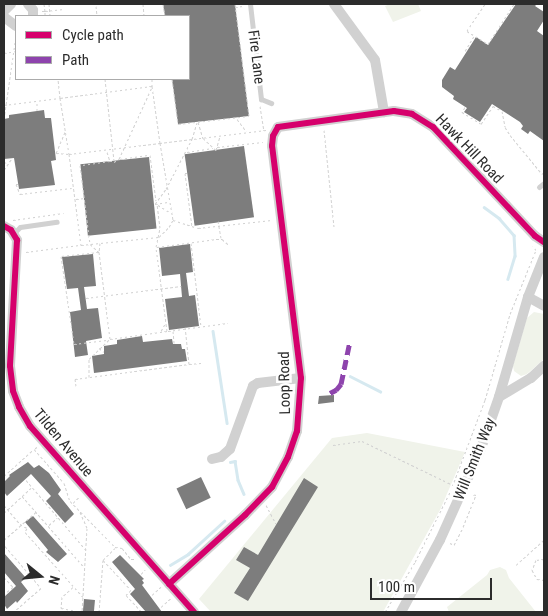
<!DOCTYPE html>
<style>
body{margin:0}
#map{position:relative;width:548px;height:616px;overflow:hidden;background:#fff;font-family:"Roboto Condensed",sans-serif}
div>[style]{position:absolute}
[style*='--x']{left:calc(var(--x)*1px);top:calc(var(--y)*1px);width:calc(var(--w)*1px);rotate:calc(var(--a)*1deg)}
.green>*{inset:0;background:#f0f3ea}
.stream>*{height:2.5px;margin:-1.25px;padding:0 1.25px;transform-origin:1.25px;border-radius:1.25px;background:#d6e9f0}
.building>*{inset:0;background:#7d7d7d;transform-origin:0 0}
.path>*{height:1px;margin-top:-0.5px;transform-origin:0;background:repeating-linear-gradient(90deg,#d1d1d1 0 2.5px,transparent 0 5px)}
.service>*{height:5px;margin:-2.5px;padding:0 2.5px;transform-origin:2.5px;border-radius:2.5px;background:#d1d1d1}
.minor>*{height:10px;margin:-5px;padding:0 5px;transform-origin:5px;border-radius:5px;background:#d1d1d1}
.quiet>*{height:5px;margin-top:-2.5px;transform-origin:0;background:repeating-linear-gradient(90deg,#8e44ad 0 10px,transparent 0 15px)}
.cycleway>*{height:6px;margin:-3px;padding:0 3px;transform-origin:3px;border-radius:3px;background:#d6006c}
span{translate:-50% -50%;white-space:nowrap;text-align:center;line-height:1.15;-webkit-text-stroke:5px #fff;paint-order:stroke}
.street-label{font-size:15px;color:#2c2c2c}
.frame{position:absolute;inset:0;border:5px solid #2c2c2c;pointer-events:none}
.legend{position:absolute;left:15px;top:15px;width:175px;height:65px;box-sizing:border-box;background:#fff;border:1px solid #ababab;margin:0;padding:6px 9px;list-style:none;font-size:15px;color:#2c2c2c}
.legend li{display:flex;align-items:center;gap:10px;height:25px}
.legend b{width:25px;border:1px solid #ababab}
.north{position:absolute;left:15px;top:551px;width:50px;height:50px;-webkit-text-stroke:4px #fff;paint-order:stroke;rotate:107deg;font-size:14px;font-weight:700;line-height:20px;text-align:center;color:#2c2c2c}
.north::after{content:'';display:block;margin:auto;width:18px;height:22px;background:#2c2c2c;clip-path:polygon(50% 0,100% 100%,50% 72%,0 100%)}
.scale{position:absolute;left:370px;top:578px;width:122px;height:22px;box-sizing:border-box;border:2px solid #2c2c2c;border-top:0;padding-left:6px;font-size:15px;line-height:18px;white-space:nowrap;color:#2c2c2c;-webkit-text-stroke:4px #fff;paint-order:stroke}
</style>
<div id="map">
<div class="green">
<i style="clip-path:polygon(390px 4px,418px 4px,421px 11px,393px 22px,385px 6px)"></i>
<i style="clip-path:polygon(534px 312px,544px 314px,544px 359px,527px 374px,521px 376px,514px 371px,513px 366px,527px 318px)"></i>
<i style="clip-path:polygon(367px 433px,465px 452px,440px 510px,383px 612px,211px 612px,199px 599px,332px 438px)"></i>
<i style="clip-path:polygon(500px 567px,506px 570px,509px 578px,536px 612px,449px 612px,447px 607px,487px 575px,490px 570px)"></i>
</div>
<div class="stream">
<i style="--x:484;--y:207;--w:19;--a:36"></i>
<i style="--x:499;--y:218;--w:23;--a:49"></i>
<i style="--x:514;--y:235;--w:21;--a:87"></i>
<i style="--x:515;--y:256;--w:24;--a:107"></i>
<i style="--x:213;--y:331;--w:93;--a:81.3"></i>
<i style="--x:350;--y:376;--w:34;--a:27"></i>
<i style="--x:230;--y:462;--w:5;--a:-11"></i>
<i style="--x:235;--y:461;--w:19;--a:81"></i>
<i style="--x:238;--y:480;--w:15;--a:67"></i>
<i style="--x:170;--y:565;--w:21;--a:-31"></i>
<i style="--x:188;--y:554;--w:49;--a:-42.5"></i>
</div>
<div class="building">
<i style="clip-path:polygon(163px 4px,235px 4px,249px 116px,178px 124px,172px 79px,189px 79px,189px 16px,165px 16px)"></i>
<i style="clip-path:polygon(516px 4px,537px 4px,535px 6px,544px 12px,544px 20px,537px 31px,544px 36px,544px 141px,530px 131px,528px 134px,521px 129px,523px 126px,520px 122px,492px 104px,480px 122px,464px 112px,467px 108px,453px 99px,454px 96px,442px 87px,442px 80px,450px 67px,455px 70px,476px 37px,488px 45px)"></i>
<i style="clip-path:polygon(44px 110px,45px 118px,51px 118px,56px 160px,51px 161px,55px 185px,19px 189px,14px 158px,4px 159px,4px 119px,9px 118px,9px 115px)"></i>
<i style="left:244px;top:146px;width:72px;height:60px;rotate:82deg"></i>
<i style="left:149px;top:157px;width:72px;height:69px;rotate:84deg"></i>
<i style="clip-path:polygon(190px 244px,193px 272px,186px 273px,189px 296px,195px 295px,199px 326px,169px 330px,165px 299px,182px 297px,180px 274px,162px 276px,159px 248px)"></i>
<i style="clip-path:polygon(93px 254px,96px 286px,84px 287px,87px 309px,98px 308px,102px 338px,86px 341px,88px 355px,75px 357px,70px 312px,81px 310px,78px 288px,67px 289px,62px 257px)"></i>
<i style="clip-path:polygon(142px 336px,143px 342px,172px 339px,173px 344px,181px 344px,182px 349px,185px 349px,187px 361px,94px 373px,92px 356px,104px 354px,104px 346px,117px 344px,117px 340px)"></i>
<i style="clip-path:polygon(334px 395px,334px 402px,318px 404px,319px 396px)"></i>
<i style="clip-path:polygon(28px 462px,34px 468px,39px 465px,49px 473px,61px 490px,58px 494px,74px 514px,65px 523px,46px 501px,51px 496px,31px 474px,7px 496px,4px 492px,4px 482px,10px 476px,9px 475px)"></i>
<i style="left:201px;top:477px;width:23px;height:27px;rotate:65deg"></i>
<i style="clip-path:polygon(304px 478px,318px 487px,248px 601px,234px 593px,250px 568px,236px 560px,244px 547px,258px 555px)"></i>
<i style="clip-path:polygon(33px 516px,67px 554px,58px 562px,46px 552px,48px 550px,25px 522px)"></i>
<i style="clip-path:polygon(4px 553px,26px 578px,21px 582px,28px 591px,17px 603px,16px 601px,7px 609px,4px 604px,4px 597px,16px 586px,4px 572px)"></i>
<i style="clip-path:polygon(120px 555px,144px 579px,142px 580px,144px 583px,142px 585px,162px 612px,146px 612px,130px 594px,135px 589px,112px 562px)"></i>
<i style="left:84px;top:599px;width:11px;height:13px;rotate:5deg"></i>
</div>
<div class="path">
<i style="--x:49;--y:4;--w:12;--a:85"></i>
<i style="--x:143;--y:4;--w:12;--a:85"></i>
<i style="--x:163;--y:4;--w:12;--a:81"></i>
<i style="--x:485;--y:4;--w:32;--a:124"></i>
<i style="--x:467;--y:31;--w:25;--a:32"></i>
<i style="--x:488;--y:44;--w:48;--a:-57"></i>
<i style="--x:96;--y:6;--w:10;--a:84"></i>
<i style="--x:235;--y:7;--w:8;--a:-7"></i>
<i style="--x:42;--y:11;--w:3;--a:0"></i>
<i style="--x:45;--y:11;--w:7;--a:-98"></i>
<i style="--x:42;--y:15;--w:5;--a:11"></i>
<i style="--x:45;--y:15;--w:4;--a:-90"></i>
<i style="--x:45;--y:11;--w:19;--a:-6"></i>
<i style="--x:465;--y:51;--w:17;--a:-59"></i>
<i style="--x:4;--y:53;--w:12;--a:-9"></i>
<i style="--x:105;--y:79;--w:81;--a:83.7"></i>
<i style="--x:152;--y:79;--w:7;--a:90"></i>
<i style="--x:152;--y:86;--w:93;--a:172.6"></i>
<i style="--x:60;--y:98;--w:57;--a:80.9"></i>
<i style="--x:69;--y:154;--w:92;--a:-6.9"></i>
<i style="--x:160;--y:143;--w:58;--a:-98"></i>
<i style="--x:172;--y:79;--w:45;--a:82.4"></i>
<i style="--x:178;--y:124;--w:71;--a:-6.4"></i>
<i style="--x:249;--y:116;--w:113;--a:-97.1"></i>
<i style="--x:37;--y:103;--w:8;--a:90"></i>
<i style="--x:4;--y:105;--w:56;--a:-7.1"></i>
<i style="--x:60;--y:98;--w:19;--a:-96"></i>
<i style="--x:260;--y:106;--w:24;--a:81"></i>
<i style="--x:465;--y:107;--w:6;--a:121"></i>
<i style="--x:462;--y:112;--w:22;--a:32"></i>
<i style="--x:481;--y:124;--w:22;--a:-56"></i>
<i style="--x:493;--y:106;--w:10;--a:29"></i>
<i style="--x:502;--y:111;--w:16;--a:79"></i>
<i style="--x:505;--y:127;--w:9;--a:58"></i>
<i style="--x:510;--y:135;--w:50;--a:50.6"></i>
<i style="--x:542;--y:174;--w:3;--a:-45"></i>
<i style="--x:4;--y:119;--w:84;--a:-81.8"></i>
<i style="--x:237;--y:119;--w:15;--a:53"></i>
<i style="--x:198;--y:122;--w:17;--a:73"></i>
<i style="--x:203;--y:138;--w:18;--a:43"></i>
<i style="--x:216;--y:150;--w:15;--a:-74"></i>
<i style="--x:266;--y:130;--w:107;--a:173"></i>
<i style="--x:160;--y:143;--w:78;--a:80.4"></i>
<i style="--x:173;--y:220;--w:26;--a:18"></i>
<i style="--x:198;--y:228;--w:74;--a:-6.2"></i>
<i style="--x:324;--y:130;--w:97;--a:84.1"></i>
<i style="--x:65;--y:132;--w:23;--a:113"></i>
<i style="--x:56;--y:153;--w:13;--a:4"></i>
<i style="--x:69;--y:154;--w:92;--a:82.5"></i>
<i style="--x:81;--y:245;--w:78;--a:-5.9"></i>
<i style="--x:159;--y:237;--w:14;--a:-45"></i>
<i style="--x:169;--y:227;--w:8;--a:-60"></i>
<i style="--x:217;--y:147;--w:46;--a:-6.2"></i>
<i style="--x:107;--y:152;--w:9;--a:72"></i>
<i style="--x:110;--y:161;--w:4;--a:0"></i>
<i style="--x:187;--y:152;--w:26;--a:-9"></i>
<i style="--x:120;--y:159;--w:30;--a:-8"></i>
<i style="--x:150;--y:155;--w:46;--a:82.6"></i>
<i style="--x:110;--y:161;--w:30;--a:172"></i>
<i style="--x:80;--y:165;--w:80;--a:82.8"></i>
<i style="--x:90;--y:244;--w:12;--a:42"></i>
<i style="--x:99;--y:252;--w:88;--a:82.8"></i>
<i style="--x:110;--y:339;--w:58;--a:-8"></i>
<i style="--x:167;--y:331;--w:85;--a:-97.5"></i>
<i style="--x:156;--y:247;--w:19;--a:-78"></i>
<i style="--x:160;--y:228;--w:23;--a:-97"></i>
<i style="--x:114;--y:162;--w:6;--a:-31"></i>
<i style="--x:119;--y:159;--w:79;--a:-65.4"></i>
<i style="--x:4;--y:163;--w:6;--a:-18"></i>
<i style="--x:4;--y:170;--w:14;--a:-56"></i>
<i style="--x:187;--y:173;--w:2;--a:180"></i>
<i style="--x:185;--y:173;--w:54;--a:82.6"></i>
<i style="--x:18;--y:184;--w:2;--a:180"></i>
<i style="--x:16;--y:184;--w:11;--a:68"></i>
<i style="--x:20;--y:194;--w:52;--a:-6.6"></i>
<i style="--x:76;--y:199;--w:9;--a:-6"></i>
<i style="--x:4;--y:200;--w:14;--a:90"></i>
<i style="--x:155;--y:204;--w:19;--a:-54"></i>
<i style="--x:166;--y:189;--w:56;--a:-62.5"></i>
<i style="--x:192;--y:139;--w:17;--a:-73"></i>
<i style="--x:155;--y:204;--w:13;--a:-9"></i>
<i style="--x:158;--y:205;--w:15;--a:32"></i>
<i style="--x:13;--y:220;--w:51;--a:-7.8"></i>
<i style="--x:218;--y:221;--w:17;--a:80"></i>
<i style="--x:100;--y:243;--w:9;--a:96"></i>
<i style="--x:99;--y:252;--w:38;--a:174"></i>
<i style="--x:61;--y:256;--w:89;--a:81.6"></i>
<i style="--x:74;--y:344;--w:35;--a:-7"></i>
<i style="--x:191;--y:243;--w:85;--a:83.2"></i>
<i style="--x:157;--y:247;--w:60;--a:-7.7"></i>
<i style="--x:216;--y:239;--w:6;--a:0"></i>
<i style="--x:222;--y:239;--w:9;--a:41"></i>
<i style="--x:26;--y:252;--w:54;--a:-7.4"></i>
<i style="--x:86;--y:298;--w:96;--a:-7.2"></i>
<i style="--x:161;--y:331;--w:8;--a:-60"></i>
<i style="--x:168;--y:331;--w:60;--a:-7.7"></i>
<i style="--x:173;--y:331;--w:12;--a:85"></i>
<i style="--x:99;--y:348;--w:6;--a:39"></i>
<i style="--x:189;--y:364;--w:12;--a:-5"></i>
<i style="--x:89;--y:377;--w:18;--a:-90"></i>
<i style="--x:89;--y:359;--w:28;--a:-44"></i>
<i style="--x:76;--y:386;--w:7;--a:-98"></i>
<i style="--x:75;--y:379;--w:115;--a:-7.5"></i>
<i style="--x:189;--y:364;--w:37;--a:-96"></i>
<i style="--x:333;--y:445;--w:29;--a:-8"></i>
<i style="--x:362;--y:441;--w:101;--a:25.8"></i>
<i style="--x:37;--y:447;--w:4;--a:146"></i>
<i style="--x:34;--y:449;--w:45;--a:48.6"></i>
<i style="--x:64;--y:483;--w:19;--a:72"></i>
<i style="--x:70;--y:501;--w:64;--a:45.6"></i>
<i style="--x:115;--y:547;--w:7;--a:8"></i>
<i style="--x:122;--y:548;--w:14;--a:51"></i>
<i style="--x:131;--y:559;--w:3;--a:0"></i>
<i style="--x:4;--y:476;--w:39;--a:-42"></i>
<i style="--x:26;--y:480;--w:92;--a:49.4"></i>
<i style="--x:454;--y:482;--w:88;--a:-69.3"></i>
<i style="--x:485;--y:400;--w:90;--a:-73.8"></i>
<i style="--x:510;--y:314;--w:69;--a:-67.9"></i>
<i style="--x:536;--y:250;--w:5;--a:-127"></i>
<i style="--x:22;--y:496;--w:94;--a:48.9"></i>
<i style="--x:73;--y:503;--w:8;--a:-45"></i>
<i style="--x:4;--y:505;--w:25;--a:50"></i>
<i style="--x:20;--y:524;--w:8;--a:30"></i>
<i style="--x:27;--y:528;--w:4;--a:117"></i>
<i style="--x:25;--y:532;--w:87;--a:48.3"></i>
<i style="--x:266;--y:505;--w:21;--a:62"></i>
<i style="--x:80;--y:512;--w:17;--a:66"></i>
<i style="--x:87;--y:528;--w:84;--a:93.4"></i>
<i style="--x:4;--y:513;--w:37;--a:-43"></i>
<i style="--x:49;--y:525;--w:11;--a:-41"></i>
<i style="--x:4;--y:540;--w:43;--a:-41.2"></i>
<i style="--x:450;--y:543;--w:4;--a:27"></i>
<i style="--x:454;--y:545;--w:20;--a:-63"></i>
<i style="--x:463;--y:527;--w:35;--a:-68"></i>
<i style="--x:476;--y:495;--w:5;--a:-169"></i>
<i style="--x:5;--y:546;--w:55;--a:49.4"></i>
<i style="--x:41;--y:588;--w:37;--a:139"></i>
<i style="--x:544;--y:559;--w:8;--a:173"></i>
<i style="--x:536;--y:560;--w:11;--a:112"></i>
<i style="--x:532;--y:570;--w:10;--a:61"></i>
<i style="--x:537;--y:579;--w:7;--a:8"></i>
<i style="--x:103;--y:560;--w:41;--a:47"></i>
<i style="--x:131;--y:590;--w:7;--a:135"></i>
<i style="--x:126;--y:595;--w:23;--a:47"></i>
<i style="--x:516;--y:565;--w:38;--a:-42"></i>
<i style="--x:141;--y:574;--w:6;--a:-45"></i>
<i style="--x:4;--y:577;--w:13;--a:48"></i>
<i style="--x:13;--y:587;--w:11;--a:142"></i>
<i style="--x:73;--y:587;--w:15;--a:138"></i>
<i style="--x:62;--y:597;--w:11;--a:95"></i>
<i style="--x:61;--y:608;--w:21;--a:11"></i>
<i style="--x:152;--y:595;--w:12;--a:-42"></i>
<i style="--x:543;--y:600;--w:2;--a:-63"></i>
<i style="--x:161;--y:607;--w:13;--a:-42"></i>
<i style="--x:4;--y:611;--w:1;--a:45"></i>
<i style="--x:99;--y:612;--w:52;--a:-85.6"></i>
<i style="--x:103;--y:560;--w:17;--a:-45"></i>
<i style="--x:385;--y:612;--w:58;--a:-59"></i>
<i style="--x:415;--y:562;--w:80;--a:-63.4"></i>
</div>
<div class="service">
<i style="--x:250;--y:4;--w:96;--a:83.4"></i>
<i style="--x:261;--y:99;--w:11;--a:22"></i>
<i style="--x:539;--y:187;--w:6;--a:-39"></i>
<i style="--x:14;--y:233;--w:8;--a:-45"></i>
<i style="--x:20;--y:227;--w:37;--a:-8"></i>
</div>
<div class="minor">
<i style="--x:28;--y:4;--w:8;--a:50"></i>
<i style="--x:33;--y:10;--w:6;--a:90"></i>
<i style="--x:334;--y:4;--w:69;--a:53.8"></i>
<i style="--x:375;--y:60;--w:53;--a:80.2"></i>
<i style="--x:4;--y:11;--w:10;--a:-45"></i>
<i style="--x:4;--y:17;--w:15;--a:37"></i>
<i style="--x:4;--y:226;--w:8;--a:30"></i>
<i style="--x:11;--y:230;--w:12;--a:59"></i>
<i style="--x:17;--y:240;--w:126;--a:93.2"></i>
<i style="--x:10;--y:366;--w:25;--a:83"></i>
<i style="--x:13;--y:391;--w:17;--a:69"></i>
<i style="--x:19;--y:407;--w:22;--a:60"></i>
<i style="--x:30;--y:426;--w:248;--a:48.6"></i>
<i style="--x:528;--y:297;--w:18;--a:29"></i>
<i style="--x:499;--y:397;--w:37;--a:-31"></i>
<i style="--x:531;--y:378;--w:18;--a:-43"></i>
<i style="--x:212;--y:459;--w:9;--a:-13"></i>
<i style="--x:221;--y:457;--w:12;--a:-42"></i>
<i style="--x:230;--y:449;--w:67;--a:-69.9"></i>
<i style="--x:253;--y:386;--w:6;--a:-31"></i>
<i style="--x:258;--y:383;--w:43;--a:-6.6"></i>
<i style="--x:169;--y:584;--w:103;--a:-42.2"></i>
<i style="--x:245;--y:515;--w:39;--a:-46"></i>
<i style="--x:272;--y:487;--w:34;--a:-62"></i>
<i style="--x:288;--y:457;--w:28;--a:-71"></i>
<i style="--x:297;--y:431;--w:53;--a:-85.7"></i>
<i style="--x:301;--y:378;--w:234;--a:-97.1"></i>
<i style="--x:272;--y:146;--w:10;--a:-84"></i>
<i style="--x:273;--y:136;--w:10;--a:-61"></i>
<i style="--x:278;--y:127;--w:117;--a:-7.9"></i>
<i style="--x:394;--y:111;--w:18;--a:9"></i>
<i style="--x:412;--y:114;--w:25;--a:32"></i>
<i style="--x:433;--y:127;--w:149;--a:46.9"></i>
<i style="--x:535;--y:236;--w:11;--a:34"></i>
<i style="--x:401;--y:612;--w:82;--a:-61.6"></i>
<i style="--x:440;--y:540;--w:98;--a:-65.8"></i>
<i style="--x:480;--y:451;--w:57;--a:-70.6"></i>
<i style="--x:499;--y:397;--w:104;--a:-73.8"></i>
<i style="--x:528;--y:297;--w:43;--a:-68.2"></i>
</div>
<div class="quiet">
<i style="--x:330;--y:393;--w:7;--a:-27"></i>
<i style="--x:336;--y:390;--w:8;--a:-50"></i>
<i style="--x:341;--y:384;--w:44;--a:-78.2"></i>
</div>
<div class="cycleway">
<i style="--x:4;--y:226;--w:8;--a:30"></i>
<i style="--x:11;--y:230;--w:12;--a:59"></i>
<i style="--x:17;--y:240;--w:126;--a:93.2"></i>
<i style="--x:10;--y:366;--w:25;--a:83"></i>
<i style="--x:13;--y:391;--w:17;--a:69"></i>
<i style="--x:19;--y:407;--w:22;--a:60"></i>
<i style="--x:30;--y:426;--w:248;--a:48.6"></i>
<i style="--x:169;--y:584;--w:103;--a:-42.2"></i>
<i style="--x:245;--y:515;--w:39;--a:-46"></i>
<i style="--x:272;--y:487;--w:34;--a:-62"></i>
<i style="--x:288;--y:457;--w:28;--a:-71"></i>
<i style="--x:297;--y:431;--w:53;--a:-85.7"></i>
<i style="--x:301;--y:378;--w:234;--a:-97.1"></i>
<i style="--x:272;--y:146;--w:10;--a:-84"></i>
<i style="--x:273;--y:136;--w:10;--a:-61"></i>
<i style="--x:278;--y:127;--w:117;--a:-7.9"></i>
<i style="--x:394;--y:111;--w:18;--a:9"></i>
<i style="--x:412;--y:114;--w:25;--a:32"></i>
<i style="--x:433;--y:127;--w:149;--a:46.9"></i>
<i style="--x:535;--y:236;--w:11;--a:34"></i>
</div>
<div class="street-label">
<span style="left:256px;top:57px;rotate:83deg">Fire Lane</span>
<span style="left:469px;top:149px;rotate:46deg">Hawk Hill Road</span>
<span style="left:285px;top:383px;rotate:-91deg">Loop Road</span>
<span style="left:63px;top:443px;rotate:50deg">Tilden Avenue</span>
<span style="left:475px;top:459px;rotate:-68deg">Will Smith Way</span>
</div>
<div class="frame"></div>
<ul class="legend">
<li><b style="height:6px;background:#d6006c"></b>Cycle path</li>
<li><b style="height:6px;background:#8e44ad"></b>Path</li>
</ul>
<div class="north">N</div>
<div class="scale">100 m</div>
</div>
